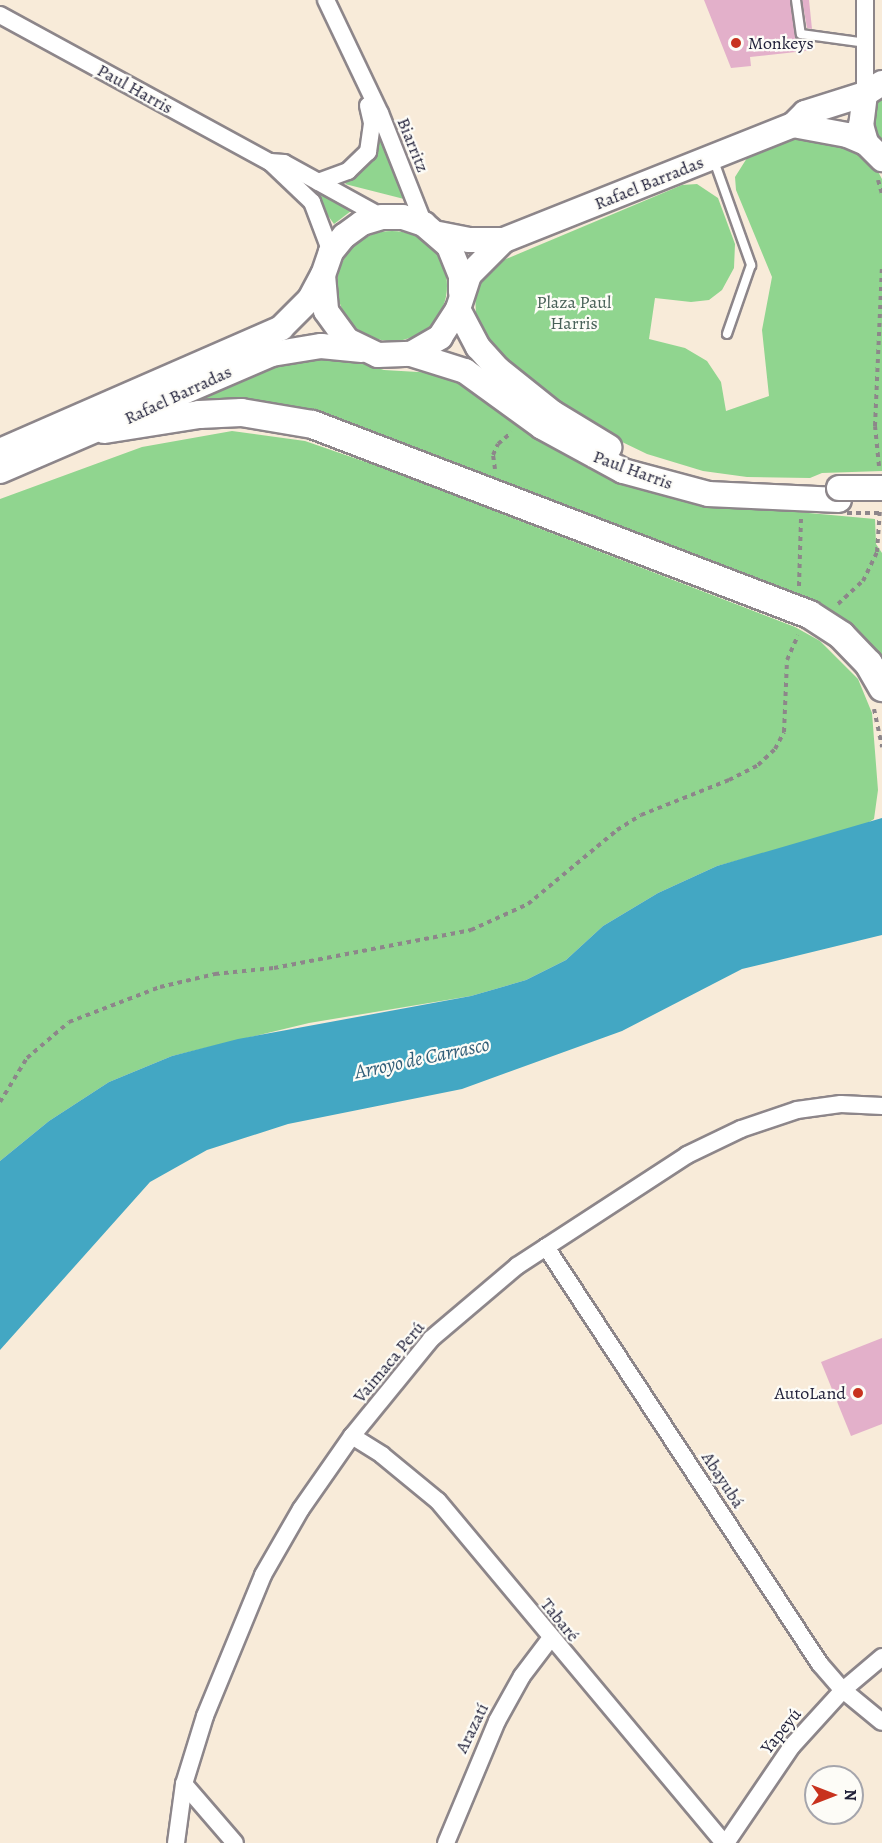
<!DOCTYPE html>
<meta charset="utf-8">
<style>
body{margin:0}
#map{position:relative;width:882px;height:1843px;overflow:hidden;background:#f8ebd9;font-family:Alegreya,serif}
div>[style]{position:absolute}
[style*='--x']{left:calc(var(--x)*1px);top:calc(var(--y)*1px);width:calc(var(--w)*1px);rotate:calc(var(--a)*1deg)}
.green>*{inset:0;background:#90d58f}
.round{border-radius:50%}
.water>*{inset:0;background:#43a7c3}
.building>*{inset:0;background:#e3b0ca}
.path>*{height:4px;margin-top:-2px;transform-origin:0;background:repeating-linear-gradient(90deg,#8d868a 0 4.5px,transparent 0 9px)}
.roads{filter:drop-shadow(2px 0 #8d868a) drop-shadow(-2px 0 #8d868a) drop-shadow(0 2px #8d868a) drop-shadow(0 -2px #8d868a)}
.service>*{height:8px;margin:-4px;padding:0 4px;transform-origin:4px;border-radius:4px;background:#fff}
.minor>*{height:16px;margin:-8px;padding:0 8px;transform-origin:8px;border-radius:8px;background:#fff}
.secondary>*{height:24px;margin:-12px;padding:0 12px;transform-origin:12px;border-radius:12px;background:#fff}
.primary>*{height:27px;margin:-13.5px;padding:0 13.5px;transform-origin:13.5px;border-radius:13.5px;background:#fff}
.path-bridge>*{height:4px;margin-top:-2px;transform-origin:0;background:repeating-linear-gradient(90deg,#8d868a 0 4.5px,transparent 0 9px)}
.bridges{filter:drop-shadow(2px 0 #8d868a) drop-shadow(-2px 0 #8d868a) drop-shadow(0 2px #8d868a) drop-shadow(0 -2px #8d868a)}
.secondary-bridge>*{height:24px;margin:-12px;padding:0 12px;transform-origin:12px;border-radius:12px;background:#fff}
.dots>*{width:16px;height:16px;translate:-50% -50%;box-sizing:border-box;border:3px solid #fdfcf7;border-radius:50%}
span{translate:-50% -50%;white-space:nowrap;text-align:center;line-height:1.15;-webkit-text-stroke:4.5px #fdfcf7;paint-order:stroke}
.poi-label{font-size:18px;color:#22223b}
.left{translate:0 -50%;text-align:left}
.right{translate:-100% -50%;text-align:right}
.street-label{font-size:18px;color:#22223b}
.park-label{font-size:18px;color:#486158}
.water-label{font-size:20px;color:#315e78;font-style:italic}
.north{position:absolute;left:804px;top:1765px;width:60px;height:60px;box-sizing:border-box;background:#fdfcf7;border:2px solid #a5a5ac;border-radius:50%;rotate:90deg;font-size:16px;font-weight:700;line-height:24px;text-align:center;color:#22223b}
.north::after{content:'';display:block;margin:auto;width:21px;height:27px;background:#c8321e;clip-path:polygon(50% 0,100% 100%,50% 72%,0 100%)}
</style>
<div id="map">
<div class="green">
<i style="clip-path:polygon(882px 92px,882px 146px,871px 129px,873px 105px)"></i>
<i style="clip-path:polygon(802px 136px,851px 144px,875px 166px,882px 179px,882px 471px,822px 473px,810px 478px,747px 477px,703px 471px,647px 454px,618px 440px,554px 398px,506px 360px,486px 337px,476px 315px,475px 293px,486px 274px,499px 262px,682px 185px,697px 184px,718px 198px,735px 244px,734px 268px,722px 290px,709px 300px,691px 302px,655px 298px,649px 339px,685px 348px,707px 361px,721px 382px,726px 411px,769px 396px,762px 330px,772px 277px,736px 190px,735px 177px,747px 158px)"></i>
<i style="clip-path:polygon(382px 137px,408px 200px,345px 184px,369px 164px)"></i>
<i style="clip-path:polygon(305px 184px,350px 209px,351px 211px,334px 224px)"></i>
<i class="round" style="left:337px;top:231px;width:110px;height:110px"></i>
<i style="clip-path:polygon(344px 357px,384px 370px,452px 374px,719px 505px,875px 519px,876px 544px,882px 553px,882px 668px,875px 657px,561px 508px,186px 400px,272px 360px)"></i>
<i style="clip-path:polygon(232px 431px,305px 441px,386px 469px,795px 627px,820px 641px,858px 679px,872px 713px,878px 790px,874px 819px,861px 827px,717px 866px,658px 893px,603px 926px,566px 960px,526px 980px,471px 996px,309px 1023px,172px 1056px,109px 1082px,49px 1121px,0 1161px,0 499px,142px 447px)"></i>
</div>
<div class="water">
<i style="clip-path:polygon(882px 818px,882px 935px,742px 969px,622px 1031px,462px 1089px,288px 1124px,207px 1150px,150px 1182px,0 1350px,0 1161px,49px 1121px,109px 1082px,172px 1056px,238px 1039px,471px 996px,526px 980px,566px 960px,603px 926px,658px 893px,717px 866px)"></i>
</div>
<div class="building">
<i style="clip-path:polygon(704px 0,790px 0,795px 36px,814px 42px,814px 50px,750px 57px,751px 66px,731px 68px)"></i>
<i style="clip-path:polygon(802px 0,809px 0,812px 29px,807px 28px)"></i>
<i style="clip-path:polygon(882px 1338px,882px 1424px,851px 1436px,821px 1362px)"></i>
</div>
<div class="path">
<i style="--x:878;--y:180;--w:15;--a:74"></i>
<i style="--x:879;--y:466;--w:40;--a:-95.7"></i>
<i style="--x:875;--y:426;--w:158;--a:-87.5"></i>
<i style="--x:495;--y:469;--w:14;--a:-98"></i>
<i style="--x:493;--y:455;--w:12;--a:-66"></i>
<i style="--x:498;--y:444;--w:18;--a:-41"></i>
<i style="--x:799;--y:586;--w:67;--a:-88.3"></i>
<i style="--x:838;--y:604;--w:34;--a:-43"></i>
<i style="--x:863;--y:581;--w:32;--a:-64"></i>
<i style="--x:877;--y:552;--w:43;--a:-86"></i>
<i style="--x:874;--y:709;--w:39;--a:78"></i>
<i style="--x:0;--y:1102;--w:52;--a:-58.5"></i>
<i style="--x:27;--y:1058;--w:55;--a:-40.6"></i>
<i style="--x:69;--y:1022;--w:97;--a:-21"></i>
<i style="--x:160;--y:987;--w:57;--a:-13.3"></i>
<i style="--x:215;--y:974;--w:59;--a:-5.8"></i>
<i style="--x:274;--y:968;--w:201;--a:-10.9"></i>
<i style="--x:471;--y:930;--w:63;--a:-24.5"></i>
<i style="--x:528;--y:904;--w:116;--a:-39.7"></i>
<i style="--x:617;--y:830;--w:28;--a:-32"></i>
<i style="--x:641;--y:815;--w:95;--a:-21.7"></i>
<i style="--x:729;--y:780;--w:33;--a:-27"></i>
<i style="--x:758;--y:765;--w:23;--a:-43"></i>
<i style="--x:775;--y:749;--w:19;--a:-62"></i>
<i style="--x:784;--y:732;--w:72;--a:-87.6"></i>
<i style="--x:787;--y:660;--w:27;--a:-66"></i>
</div>
<div class="roads">
<div class="service">
<i style="--x:796;--y:0;--w:34;--a:82"></i>
<i style="--x:801;--y:34;--w:66;--a:7.9"></i>
<i style="--x:713;--y:158;--w:114;--a:70.4"></i>
<i style="--x:751;--y:265;--w:73;--a:109.2"></i>
</div>
<div class="minor">
<i style="--x:326;--y:0;--w:125;--a:64.5"></i>
<i style="--x:380;--y:113;--w:119;--a:68.4"></i>
<i style="--x:865;--y:0;--w:94;--a:90"></i>
<i style="--x:0;--y:15;--w:307;--a:28.6"></i>
<i style="--x:270;--y:162;--w:14;--a:4"></i>
<i style="--x:284;--y:163;--w:112;--a:28.9"></i>
<i style="--x:270;--y:162;--w:58;--a:43.6"></i>
<i style="--x:312;--y:202;--w:53;--a:69.2"></i>
<i style="--x:318;--y:182;--w:32;--a:-20"></i>
<i style="--x:348;--y:171;--w:28;--a:-44"></i>
<i style="--x:368;--y:152;--w:29;--a:-82"></i>
<i style="--x:372;--y:123;--w:18;--a:-103"></i>
<i style="--x:546;--y:1247;--w:499;--a:56.7"></i>
<i style="--x:820;--y:1664;--w:35;--a:49"></i>
<i style="--x:843;--y:1690;--w:50;--a:39.4"></i>
<i style="--x:352;--y:1436;--w:36;--a:32"></i>
<i style="--x:382;--y:1455;--w:72;--a:39.4"></i>
<i style="--x:438;--y:1501;--w:446;--a:50.1"></i>
<i style="--x:184;--y:1784;--w:78;--a:49.2"></i>
<i style="--x:176;--y:1843;--w:60;--a:-82.3"></i>
<i style="--x:184;--y:1784;--w:71;--a:-72.8"></i>
<i style="--x:205;--y:1716;--w:152;--a:-67.6"></i>
<i style="--x:263;--y:1575;--w:76;--a:-60.1"></i>
<i style="--x:301;--y:1509;--w:89;--a:-55.1"></i>
<i style="--x:352;--y:1436;--w:125;--a:-50.8"></i>
<i style="--x:431;--y:1339;--w:113;--a:-40.3"></i>
<i style="--x:517;--y:1266;--w:203;--a:-33.1"></i>
<i style="--x:687;--y:1155;--w:60;--a:-25.7"></i>
<i style="--x:741;--y:1129;--w:59;--a:-18.7"></i>
<i style="--x:797;--y:1110;--w:44;--a:-7.8"></i>
<i style="--x:841;--y:1104;--w:41;--a:2.8"></i>
<i style="--x:446;--y:1843;--w:132;--a:-67.3"></i>
<i style="--x:497;--y:1721;--w:51;--a:-60.9"></i>
<i style="--x:522;--y:1676;--w:46;--a:-52.9"></i>
<i style="--x:726;--y:1843;--w:117;--a:-55.8"></i>
<i style="--x:792;--y:1746;--w:76;--a:-47.7"></i>
<i style="--x:843;--y:1690;--w:51;--a:-40.2"></i>
</div>
<div class="secondary">
<i style="--x:865;--y:94;--w:31;--a:97"></i>
<i style="--x:861;--y:125;--w:19;--a:74"></i>
<i style="--x:793;--y:125;--w:55;--a:10.5"></i>
<i style="--x:847;--y:135;--w:21;--a:23"></i>
<i style="--x:866;--y:143;--w:23;--a:45"></i>
<i style="--x:439;--y:234;--w:31;--a:11"></i>
<i style="--x:469;--y:240;--w:35;--a:0"></i>
<i style="--x:504;--y:240;--w:311;--a:-21.7"></i>
<i style="--x:793;--y:125;--w:17;--a:-45"></i>
<i style="--x:805;--y:113;--w:63;--a:-17.6"></i>
<i style="--x:865;--y:94;--w:20;--a:-33"></i>
<i style="--x:461;--y:292;--w:16;--a:-90"></i>
<i style="--x:461;--y:276;--w:32;--a:-112"></i>
<i style="--x:449;--y:246;--w:33;--a:-139"></i>
<i style="--x:424;--y:224;--w:22;--a:-162"></i>
<i style="--x:403;--y:217;--w:21;--a:180"></i>
<i style="--x:382;--y:217;--w:21;--a:163"></i>
<i style="--x:362;--y:223;--w:22;--a:144"></i>
<i style="--x:344;--y:236;--w:21;--a:129"></i>
<i style="--x:331;--y:252;--w:24;--a:109"></i>
<i style="--x:323;--y:275;--w:36;--a:85"></i>
<i style="--x:326;--y:311;--w:36;--a:54"></i>
<i style="--x:347;--y:340;--w:34;--a:26"></i>
<i style="--x:378;--y:355;--w:33;--a:-2"></i>
<i style="--x:411;--y:354;--w:34;--a:-30"></i>
<i style="--x:440;--y:337;--w:33;--a:-57"></i>
<i style="--x:458;--y:309;--w:36;--a:-72"></i>
<i style="--x:469;--y:275;--w:49;--a:-45"></i>
<i style="--x:458;--y:309;--w:43;--a:62.2"></i>
<i style="--x:478;--y:347;--w:30;--a:48"></i>
<i style="--x:498;--y:369;--w:70;--a:38.7"></i>
<i style="--x:553;--y:413;--w:66;--a:31.3"></i>
<i style="--x:411;--y:354;--w:57;--a:17.5"></i>
<i style="--x:465;--y:371;--w:95;--a:36"></i>
<i style="--x:542;--y:427;--w:92;--a:28.5"></i>
<i style="--x:623;--y:471;--w:88;--a:15.1"></i>
<i style="--x:708;--y:494;--w:131;--a:2.6"></i>
<i style="--x:0;--y:451;--w:307;--a:-23.6"></i>
<i style="--x:281;--y:328;--w:41;--a:-45"></i>
<i style="--x:310;--y:299;--w:27;--a:-62"></i>
<i style="--x:0;--y:471;--w:296;--a:-23.3"></i>
<i style="--x:272;--y:354;--w:50;--a:-9.3"></i>
<i style="--x:321;--y:346;--w:41;--a:5.6"></i>
</div>
<div class="primary">
<i style="--x:104;--y:429;--w:96;--a:-9"></i>
<i style="--x:199;--y:414;--w:42;--a:-2.7"></i>
<i style="--x:241;--y:412;--w:72;--a:9.6"></i>
<i style="--x:312;--y:424;--w:532;--a:20.92"></i>
<i style="--x:809;--y:614;--w:38;--a:33"></i>
<i style="--x:841;--y:635;--w:39;--a:46"></i>
<i style="--x:868;--y:663;--w:28;--a:60"></i>
</div>
</div>
<div class="path-bridge">
<i style="--x:847;--y:513;--w:35;--a:0"></i>
</div>
<div class="bridges">
<div class="secondary-bridge">
<i style="--x:839;--y:488;--w:43;--a:0"></i>
</div>
</div>
<div class="dots">
<i style="left:736px;top:43px;background:#c8321e"></i>
<i style="left:858px;top:1393px;background:#c8321e"></i>
</div>
<div class="poi-label">
<span class="left" style="left:748px;top:43px">Monkeys</span>
<span class="right" style="left:846px;top:1393px">AutoLand</span>
</div>
<div class="street-label">
<span style="left:135px;top:89px;rotate:29deg">Paul Harris</span>
<span style="left:413px;top:145px;rotate:68deg">Biarritz</span>
<span style="left:649px;top:183px;rotate:-22deg">Rafael Barradas</span>
<span style="left:178px;top:395px;rotate:-25deg">Rafael Barradas</span>
<span style="left:633px;top:470px;rotate:20deg">Paul Harris</span>
<span style="left:389px;top:1362px;rotate:-50deg">Vaimaca Perú</span>
<span style="left:723px;top:1480px;rotate:57deg">Abayubá</span>
<span style="left:560px;top:1620px;rotate:51deg">Tabaré</span>
<span style="left:472px;top:1728px;rotate:-64deg">Arazatí</span>
<span style="left:781px;top:1731px;rotate:-51deg">Yapeyú</span>
</div>
<div class="park-label">
<span style="left:574px;top:313px">Plaza Paul<br>Harris</span>
</div>
<div class="water-label">
<span style="left:422px;top:1058px;rotate:-12deg">Arroyo de Carrasco</span>
</div>
<div class="north">N</div>
</div>
